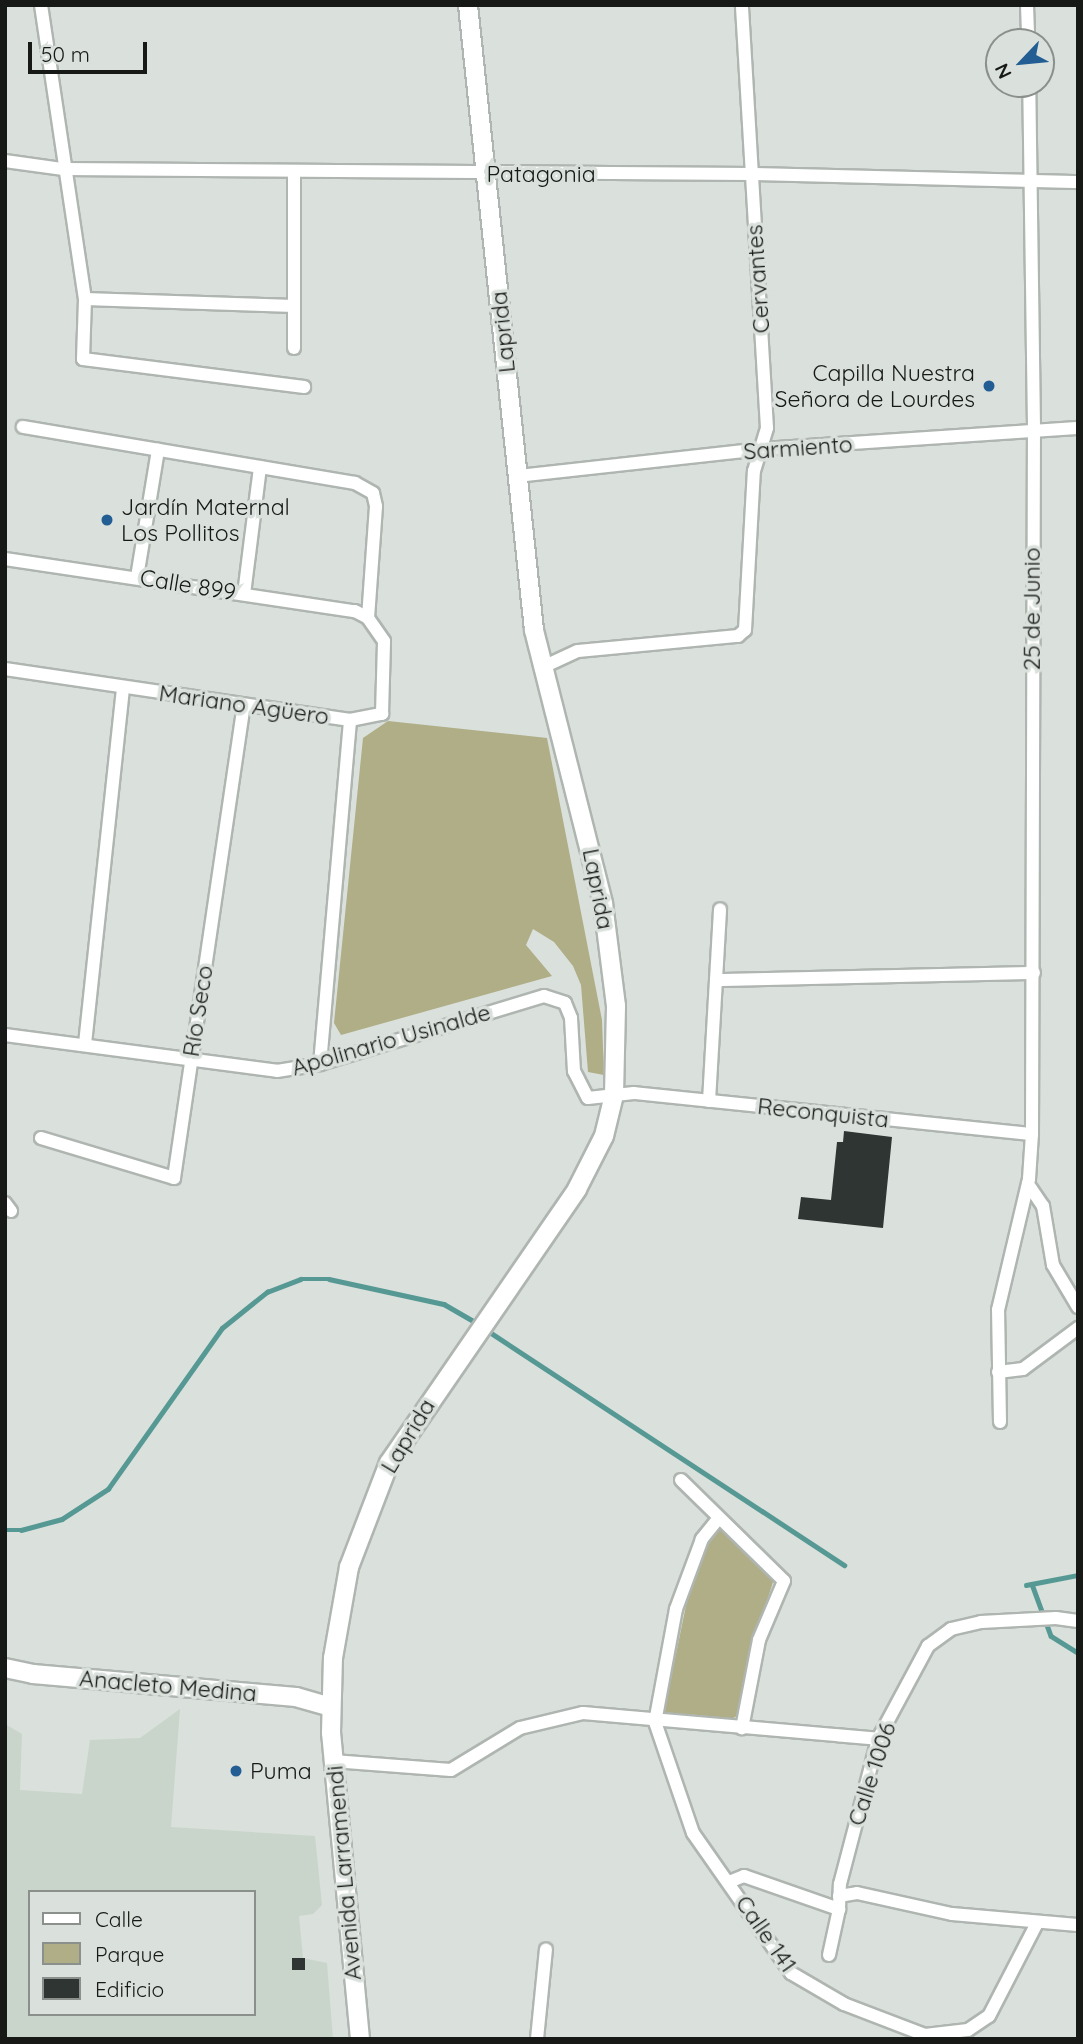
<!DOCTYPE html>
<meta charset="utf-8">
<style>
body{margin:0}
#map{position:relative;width:1083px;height:2044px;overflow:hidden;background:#dae0db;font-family:Quicksand,sans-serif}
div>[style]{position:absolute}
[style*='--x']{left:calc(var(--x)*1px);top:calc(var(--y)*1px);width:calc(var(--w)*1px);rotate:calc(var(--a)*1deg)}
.built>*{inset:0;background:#c9d5ca}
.green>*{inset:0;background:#afae86}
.stream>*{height:4.5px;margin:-2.25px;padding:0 2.25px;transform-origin:2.25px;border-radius:2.25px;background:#569994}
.building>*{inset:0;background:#2e3532;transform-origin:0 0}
.roads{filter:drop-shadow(2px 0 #afb5b0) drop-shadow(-2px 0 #afb5b0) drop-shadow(0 2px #afb5b0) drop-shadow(0 -2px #afb5b0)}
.street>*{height:12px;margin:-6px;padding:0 6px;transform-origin:6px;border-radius:6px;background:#fff}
.secondary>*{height:18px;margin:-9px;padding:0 9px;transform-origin:9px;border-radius:9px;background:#fff}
.dots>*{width:19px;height:19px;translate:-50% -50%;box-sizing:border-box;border:4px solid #dae0db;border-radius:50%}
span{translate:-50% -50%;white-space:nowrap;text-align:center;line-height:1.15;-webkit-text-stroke:7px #dae0db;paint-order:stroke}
.street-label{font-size:23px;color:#171917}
.poi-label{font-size:23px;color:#171917}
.right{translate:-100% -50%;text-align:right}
.left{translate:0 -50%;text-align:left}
.frame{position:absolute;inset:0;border:7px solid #171917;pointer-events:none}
.legend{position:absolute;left:28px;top:1890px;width:228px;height:126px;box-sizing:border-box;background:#dae0db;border:2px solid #8c908d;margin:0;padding:9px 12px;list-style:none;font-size:21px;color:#171917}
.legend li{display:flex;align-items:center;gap:14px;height:35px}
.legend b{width:35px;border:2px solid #8c908d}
.north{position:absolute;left:985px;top:28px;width:70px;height:70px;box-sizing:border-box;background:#dae0db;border:2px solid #8c908d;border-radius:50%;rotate:244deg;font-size:19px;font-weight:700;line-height:28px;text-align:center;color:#171917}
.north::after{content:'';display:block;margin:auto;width:24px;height:32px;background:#225d94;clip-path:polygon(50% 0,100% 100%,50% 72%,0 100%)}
.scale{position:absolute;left:28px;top:42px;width:119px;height:32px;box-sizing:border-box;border:4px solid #171917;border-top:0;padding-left:9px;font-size:21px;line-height:24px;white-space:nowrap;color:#171917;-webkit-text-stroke:5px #dae0db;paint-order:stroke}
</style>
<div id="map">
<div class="built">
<i style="clip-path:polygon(evenodd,180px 1709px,171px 1827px,315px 1836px,322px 1905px,313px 1914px,299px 1916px,303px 1958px,327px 1963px,333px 2039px,5px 2039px,5px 1724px,22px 1734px,20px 1790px,82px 1794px,90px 1740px,140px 1738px,180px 1709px,30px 1892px,254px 1892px,254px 2014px,30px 2014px,30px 1892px)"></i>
</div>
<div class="green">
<i style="clip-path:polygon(388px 721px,547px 738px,602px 1020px,604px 1075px,588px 1072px,581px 985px,573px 966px,554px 942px,533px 929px,526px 945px,552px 976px,341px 1035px,334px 1023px,363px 738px)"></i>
<i style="clip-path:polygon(721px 1529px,774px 1579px,756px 1635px,738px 1715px,729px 1721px,663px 1717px,689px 1591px,714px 1531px)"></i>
</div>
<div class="stream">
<i style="--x:485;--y:1329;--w:430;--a:33.3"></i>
<i style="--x:5;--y:1530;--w:16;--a:0"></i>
<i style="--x:21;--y:1530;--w:42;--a:-15"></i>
<i style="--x:62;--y:1519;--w:55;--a:-33.1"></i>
<i style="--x:108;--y:1489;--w:197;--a:-54.7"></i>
<i style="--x:222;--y:1328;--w:58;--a:-38.7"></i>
<i style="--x:267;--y:1292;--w:36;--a:-21"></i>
<i style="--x:301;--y:1279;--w:28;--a:0"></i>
<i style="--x:329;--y:1279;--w:118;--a:12.3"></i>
<i style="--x:444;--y:1304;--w:39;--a:30"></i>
<i style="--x:1032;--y:1584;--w:55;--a:69.9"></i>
<i style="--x:1051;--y:1636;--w:32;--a:32"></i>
<i style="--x:1026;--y:1585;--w:53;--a:-10.9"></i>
</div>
<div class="building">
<i style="clip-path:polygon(844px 1131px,892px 1137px,883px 1228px,798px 1219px,801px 1197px,831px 1200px,837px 1142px,843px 1142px)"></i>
<i style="left:305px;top:1958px;width:12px;height:13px;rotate:90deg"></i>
</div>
<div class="roads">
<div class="street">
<i style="--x:41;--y:5;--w:297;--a:81.5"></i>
<i style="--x:85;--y:299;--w:60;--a:91.9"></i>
<i style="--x:83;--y:359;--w:223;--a:7.2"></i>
<i style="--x:1027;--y:5;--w:37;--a:88"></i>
<i style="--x:5;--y:161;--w:59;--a:7.9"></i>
<i style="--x:63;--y:169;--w:688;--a:0.42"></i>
<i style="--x:751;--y:174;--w:327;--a:1.4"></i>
<i style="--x:85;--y:299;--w:209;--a:1.9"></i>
<i style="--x:294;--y:306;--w:134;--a:-90"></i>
<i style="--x:294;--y:348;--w:42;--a:-90"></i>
<i style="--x:518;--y:476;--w:244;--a:-6.3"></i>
<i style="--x:761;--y:449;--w:318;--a:-3.8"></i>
<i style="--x:5;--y:559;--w:354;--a:8.5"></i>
<i style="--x:355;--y:611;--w:15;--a:28"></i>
<i style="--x:137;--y:577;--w:129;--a:-80.6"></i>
<i style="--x:244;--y:594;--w:128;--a:-82.8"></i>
<i style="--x:543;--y:667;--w:38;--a:-25"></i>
<i style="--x:578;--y:651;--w:161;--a:-5.4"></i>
<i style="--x:738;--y:636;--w:9;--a:-41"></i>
<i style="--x:745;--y:630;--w:159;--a:-86.8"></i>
<i style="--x:754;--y:471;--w:45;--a:-73.2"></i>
<i style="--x:767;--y:428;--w:424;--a:-93.4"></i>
<i style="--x:5;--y:669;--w:349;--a:8.4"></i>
<i style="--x:350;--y:720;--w:33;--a:-11"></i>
<i style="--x:382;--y:714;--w:73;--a:-88.4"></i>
<i style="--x:384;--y:641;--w:28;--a:-125"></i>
<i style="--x:368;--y:618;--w:112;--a:-85.9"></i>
<i style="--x:376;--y:506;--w:13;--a:-103"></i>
<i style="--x:373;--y:493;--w:21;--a:-151"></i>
<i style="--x:355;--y:483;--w:337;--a:-170.4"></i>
<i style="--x:718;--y:980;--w:316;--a:-1.3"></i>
<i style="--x:5;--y:1035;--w:274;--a:7.5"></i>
<i style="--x:277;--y:1071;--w:44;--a:-9.2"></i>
<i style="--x:320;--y:1064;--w:234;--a:-16.9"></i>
<i style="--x:544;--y:996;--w:22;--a:18"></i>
<i style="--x:565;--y:1003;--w:16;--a:68"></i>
<i style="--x:571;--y:1018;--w:53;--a:86.8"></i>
<i style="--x:574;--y:1071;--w:30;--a:63"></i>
<i style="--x:588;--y:1098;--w:46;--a:-6.2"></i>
<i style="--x:634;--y:1093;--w:400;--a:5.9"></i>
<i style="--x:85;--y:1044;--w:358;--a:-83.9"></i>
<i style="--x:320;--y:1064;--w:345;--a:-85"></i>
<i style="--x:709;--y:1101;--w:192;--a:-86.7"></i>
<i style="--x:41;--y:1138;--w:139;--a:16.7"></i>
<i style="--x:174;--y:1178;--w:477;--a:-81.6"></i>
<i style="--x:1028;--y:1184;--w:27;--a:56"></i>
<i style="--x:1043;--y:1206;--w:60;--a:80.4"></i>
<i style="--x:1053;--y:1265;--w:49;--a:59.2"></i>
<i style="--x:5;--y:1203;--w:10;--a:53"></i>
<i style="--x:998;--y:1372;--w:25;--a:-7"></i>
<i style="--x:1023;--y:1369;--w:69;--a:-36.7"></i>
<i style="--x:1000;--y:1422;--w:112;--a:-91"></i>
<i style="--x:998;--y:1310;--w:135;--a:-76.7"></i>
<i style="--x:1029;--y:1179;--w:45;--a:-86.2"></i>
<i style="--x:1032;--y:1134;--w:707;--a:-89.84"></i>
<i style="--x:1034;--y:427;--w:343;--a:-90.8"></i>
<i style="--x:681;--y:1480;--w:144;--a:44.4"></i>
<i style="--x:784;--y:1581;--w:64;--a:113"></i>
<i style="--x:759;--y:1640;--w:90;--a:100.9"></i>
<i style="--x:718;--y:1519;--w:26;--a:129"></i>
<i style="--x:702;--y:1539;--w:75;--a:110.4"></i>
<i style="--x:676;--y:1609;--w:115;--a:100.5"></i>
<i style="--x:655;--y:1722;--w:117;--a:71.1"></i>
<i style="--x:693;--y:1833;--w:171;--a:55"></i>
<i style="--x:791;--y:1973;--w:61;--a:30.3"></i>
<i style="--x:844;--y:2004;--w:87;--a:20.9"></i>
<i style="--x:925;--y:2035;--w:43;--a:-6.6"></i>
<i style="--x:968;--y:2030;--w:25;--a:-34"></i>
<i style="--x:989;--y:2016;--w:105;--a:-62.7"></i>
<i style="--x:333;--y:1761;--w:118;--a:4.4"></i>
<i style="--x:451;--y:1770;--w:81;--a:-31.3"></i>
<i style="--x:520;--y:1728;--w:65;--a:-13.4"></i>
<i style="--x:583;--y:1713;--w:296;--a:5"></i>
<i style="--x:729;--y:1882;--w:16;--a:-22"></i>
<i style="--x:744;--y:1876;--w:101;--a:19.2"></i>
<i style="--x:839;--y:1909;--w:25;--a:-88"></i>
<i style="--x:840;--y:1884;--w:150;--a:-75.3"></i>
<i style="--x:878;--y:1739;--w:106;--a:-61.7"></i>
<i style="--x:928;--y:1646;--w:29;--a:-36"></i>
<i style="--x:951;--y:1629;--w:31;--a:-13"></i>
<i style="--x:981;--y:1622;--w:75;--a:-3.1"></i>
<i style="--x:1056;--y:1618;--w:22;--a:8"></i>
<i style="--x:839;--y:1896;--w:18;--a:-9"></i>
<i style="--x:857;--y:1893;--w:97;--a:12.5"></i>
<i style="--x:952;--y:1914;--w:126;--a:5"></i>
<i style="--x:829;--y:1955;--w:47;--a:-77.7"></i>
<i style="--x:537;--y:2039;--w:90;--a:-84.3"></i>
</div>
<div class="secondary">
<i style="--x:5;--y:1668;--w:29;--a:12"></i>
<i style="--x:33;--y:1674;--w:264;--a:5"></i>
<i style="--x:296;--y:1697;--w:36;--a:16"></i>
<i style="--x:360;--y:2039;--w:307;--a:-95.4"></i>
<i style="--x:331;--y:1733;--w:75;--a:-88.5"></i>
<i style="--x:333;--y:1658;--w:92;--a:-80"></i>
<i style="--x:349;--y:1567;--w:111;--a:-69"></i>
<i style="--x:389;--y:1463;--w:332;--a:-55.5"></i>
<i style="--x:577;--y:1189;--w:59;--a:-63"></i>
<i style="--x:604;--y:1136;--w:42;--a:-76.3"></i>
<i style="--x:614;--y:1095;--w:89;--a:-88.7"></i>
<i style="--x:616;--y:1006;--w:104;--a:-97.2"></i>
<i style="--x:603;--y:903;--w:282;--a:-104.2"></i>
<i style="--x:534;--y:630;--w:628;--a:-96.03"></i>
</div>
</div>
<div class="dots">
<i style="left:989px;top:386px;background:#225d94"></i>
<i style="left:107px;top:520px;background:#225d94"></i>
<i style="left:236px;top:1771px;background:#225d94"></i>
</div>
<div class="street-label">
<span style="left:541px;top:174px">Patagonia</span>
<span style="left:758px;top:279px;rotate:-94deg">Cervantes</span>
<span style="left:503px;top:332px;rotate:-96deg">Laprida</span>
<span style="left:798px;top:448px;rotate:-4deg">Sarmiento</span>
<span style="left:188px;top:585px;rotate:9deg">Calle 899</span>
<span style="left:1032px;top:609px;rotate:-90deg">25 de Junio</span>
<span style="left:244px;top:705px;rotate:8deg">Mariano Agüero</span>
<span style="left:598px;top:889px;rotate:79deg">Laprida</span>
<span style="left:198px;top:1011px;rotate:-81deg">Río Seco</span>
<span style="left:391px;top:1040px;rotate:-16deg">Apolinario Usinalde</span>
<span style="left:823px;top:1113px;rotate:6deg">Reconquista</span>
<span style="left:408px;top:1436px;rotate:-59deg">Laprida</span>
<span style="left:168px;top:1686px;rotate:5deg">Anacleto Medina</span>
<span style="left:872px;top:1774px;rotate:-72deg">Calle 1006</span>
<span style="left:344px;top:1873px;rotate:-95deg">Avenida Larramendi</span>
<span style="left:766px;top:1934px;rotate:55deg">Calle 141</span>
</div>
<div class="poi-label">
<span class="right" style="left:975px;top:386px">Capilla Nuestra<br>Señora de Lourdes</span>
<span class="left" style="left:121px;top:520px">Jardín Maternal<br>Los Pollitos</span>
<span class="left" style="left:250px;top:1771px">Puma</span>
</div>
<div class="frame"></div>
<ul class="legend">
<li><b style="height:9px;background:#fff"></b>Calle</li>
<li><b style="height:19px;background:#afae86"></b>Parque</li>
<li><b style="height:19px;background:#2e3532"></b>Edificio</li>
</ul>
<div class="north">N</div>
<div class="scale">50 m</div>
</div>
